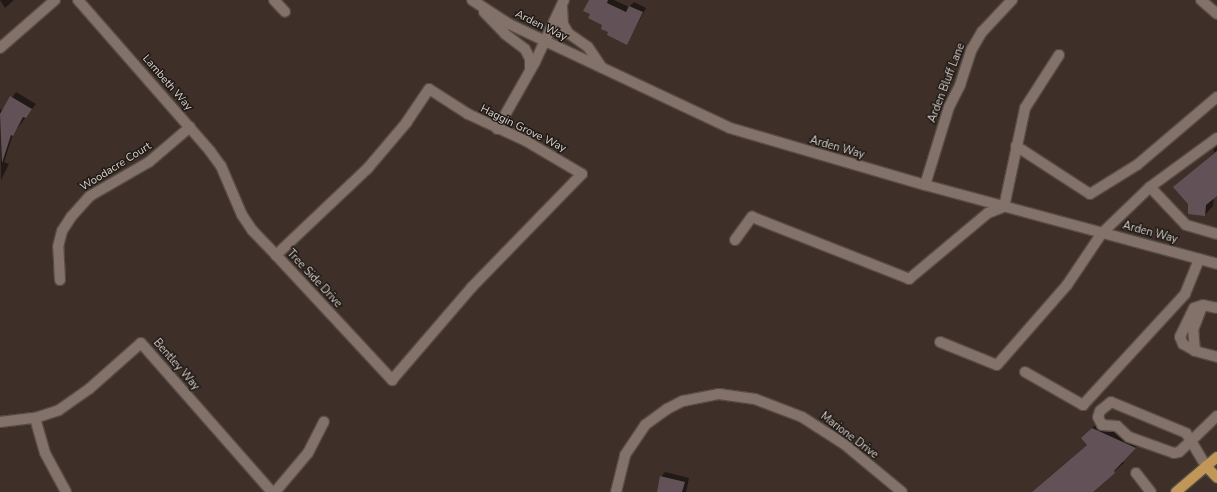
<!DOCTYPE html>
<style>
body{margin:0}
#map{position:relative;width:1217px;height:492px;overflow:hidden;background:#3e3028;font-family:"Nunito Sans",sans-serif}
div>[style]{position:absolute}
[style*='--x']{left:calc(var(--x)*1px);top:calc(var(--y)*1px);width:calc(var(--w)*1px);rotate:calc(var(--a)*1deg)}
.shadow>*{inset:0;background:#0007}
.building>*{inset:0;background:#625258}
.roads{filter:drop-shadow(1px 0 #574c46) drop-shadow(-1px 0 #574c46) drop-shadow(0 1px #574c46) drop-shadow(0 -1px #574c46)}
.minor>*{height:10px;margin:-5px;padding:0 5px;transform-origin:5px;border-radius:5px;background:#827269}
.major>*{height:10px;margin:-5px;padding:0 5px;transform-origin:5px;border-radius:5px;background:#c09757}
span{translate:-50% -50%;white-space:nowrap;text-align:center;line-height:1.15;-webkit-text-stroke:3px #201a16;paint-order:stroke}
.street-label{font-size:11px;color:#dbd2cd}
</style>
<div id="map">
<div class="shadow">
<i style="clip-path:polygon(0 0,14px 0,5px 8px)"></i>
<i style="clip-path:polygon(590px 0,614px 0,629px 7px,634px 2px,646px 8px,627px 44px,609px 32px,591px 14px)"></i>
<i style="clip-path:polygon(16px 92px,36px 104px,13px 134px,4px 162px,9px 164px,1px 180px,0 109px,3px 111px)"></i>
<i style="clip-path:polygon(1217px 146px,1217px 194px,1214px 197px,1213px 206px,1205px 215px,1189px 204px,1175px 187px,1215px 152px,1213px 150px)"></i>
<i style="clip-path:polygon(1101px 420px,1144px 439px,1122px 461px,1124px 463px,1091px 492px,1032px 492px,1088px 444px,1091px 429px)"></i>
<i style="clip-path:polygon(665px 472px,689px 478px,686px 492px,658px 492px,661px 477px)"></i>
</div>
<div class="building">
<i style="clip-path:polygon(589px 0,608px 0,607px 3px,626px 12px,629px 6px,643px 12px,627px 45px,607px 35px,608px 32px,601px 29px,602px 25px,588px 18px,590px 14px,583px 11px)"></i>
<i style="clip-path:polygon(10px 96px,32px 109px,26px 118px,23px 117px,13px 136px,11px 135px,2px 163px,0 114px)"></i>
<i style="clip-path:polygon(1217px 151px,1217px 196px,1206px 205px,1205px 216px,1188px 214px,1188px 204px,1173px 187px)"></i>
<i style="clip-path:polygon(1092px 428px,1136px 448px,1114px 471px,1115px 473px,1093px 492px,1032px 492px,1087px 445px,1081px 438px)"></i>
<i style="clip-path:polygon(660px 476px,685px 482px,682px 492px,657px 492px)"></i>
</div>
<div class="roads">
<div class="minor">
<i style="--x:78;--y:0;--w:201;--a:48.8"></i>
<i style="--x:210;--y:151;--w:19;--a:54"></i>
<i style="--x:221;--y:166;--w:53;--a:66.8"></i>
<i style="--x:242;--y:215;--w:18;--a:56"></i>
<i style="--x:252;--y:230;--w:35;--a:46"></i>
<i style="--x:276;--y:255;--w:171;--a:47.1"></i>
<i style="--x:392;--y:380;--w:121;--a:-49.3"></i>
<i style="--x:471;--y:288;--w:159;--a:-45.8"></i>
<i style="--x:582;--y:174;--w:65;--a:-149.5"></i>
<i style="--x:526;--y:141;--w:64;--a:-155"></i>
<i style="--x:468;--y:114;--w:46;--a:-147.3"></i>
<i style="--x:429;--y:89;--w:40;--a:124"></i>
<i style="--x:407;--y:122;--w:60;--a:130.3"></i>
<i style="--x:368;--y:168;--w:127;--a:136.6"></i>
<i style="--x:274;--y:0;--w:16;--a:47"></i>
<i style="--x:472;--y:0;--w:44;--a:33"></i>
<i style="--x:509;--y:24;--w:244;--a:25.2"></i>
<i style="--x:730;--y:128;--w:203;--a:16.3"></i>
<i style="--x:925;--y:185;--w:302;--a:15.1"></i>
<i style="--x:1201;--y:0;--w:21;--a:41"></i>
<i style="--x:562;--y:6;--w:18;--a:87"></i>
<i style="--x:563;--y:24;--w:10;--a:61"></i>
<i style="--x:568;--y:33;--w:24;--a:35"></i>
<i style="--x:588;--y:47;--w:25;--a:56"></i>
<i style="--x:484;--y:12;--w:30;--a:46"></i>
<i style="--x:505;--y:34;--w:25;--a:37"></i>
<i style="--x:525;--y:49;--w:11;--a:63"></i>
<i style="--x:530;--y:59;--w:11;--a:90"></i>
<i style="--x:0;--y:48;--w:73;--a:-41.1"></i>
<i style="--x:497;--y:129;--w:77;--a:-60.4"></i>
<i style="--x:535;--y:62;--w:68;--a:-64.9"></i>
<i style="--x:1016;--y:146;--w:88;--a:33"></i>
<i style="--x:1090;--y:194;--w:55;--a:-31.7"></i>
<i style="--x:1137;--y:165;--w:105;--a:-40.4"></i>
<i style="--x:925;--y:185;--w:82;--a:-72.9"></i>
<i style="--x:949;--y:107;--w:25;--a:-63"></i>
<i style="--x:960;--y:85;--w:38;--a:-72"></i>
<i style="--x:972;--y:49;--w:20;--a:-60"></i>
<i style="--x:982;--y:32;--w:44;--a:-46.8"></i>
<i style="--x:1150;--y:187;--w:52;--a:46.5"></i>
<i style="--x:1186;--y:225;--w:32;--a:16"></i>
<i style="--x:735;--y:240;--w:29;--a:-54"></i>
<i style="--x:752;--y:217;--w:169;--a:21.5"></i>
<i style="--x:909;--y:279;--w:103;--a:-39.9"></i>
<i style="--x:988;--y:213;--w:17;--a:-21"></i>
<i style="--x:1004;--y:207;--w:101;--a:-78"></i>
<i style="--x:1025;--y:108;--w:63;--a:-57.3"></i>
<i style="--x:60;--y:280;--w:33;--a:-93"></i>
<i style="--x:58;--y:247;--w:16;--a:-76"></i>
<i style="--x:62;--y:231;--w:17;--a:-57"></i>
<i style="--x:71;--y:217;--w:28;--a:-48"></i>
<i style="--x:90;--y:196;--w:68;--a:-30"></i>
<i style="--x:149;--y:162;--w:54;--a:-40.5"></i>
<i style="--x:1217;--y:308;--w:14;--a:-168"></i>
<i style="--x:1203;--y:305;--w:9;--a:162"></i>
<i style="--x:1194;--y:308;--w:32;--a:116"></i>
<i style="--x:1180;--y:337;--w:8;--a:67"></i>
<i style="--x:1183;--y:344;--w:14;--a:30"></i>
<i style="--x:1195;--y:351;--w:23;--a:15"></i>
<i style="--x:940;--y:342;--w:61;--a:22"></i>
<i style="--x:997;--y:365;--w:106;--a:-48.8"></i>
<i style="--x:1067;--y:285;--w:63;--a:-56.1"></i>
<i style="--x:1102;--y:233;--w:66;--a:-43.8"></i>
<i style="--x:1150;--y:187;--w:83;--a:-36.2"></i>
<i style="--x:1195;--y:351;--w:21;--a:-95"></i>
<i style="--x:1193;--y:330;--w:25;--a:-69"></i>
<i style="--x:1025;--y:372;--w:67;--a:29.6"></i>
<i style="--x:1083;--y:405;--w:151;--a:-47.4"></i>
<i style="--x:1185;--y:294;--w:38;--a:-68"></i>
<i style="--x:35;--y:418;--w:36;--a:74"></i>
<i style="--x:45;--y:453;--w:44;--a:61.7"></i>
<i style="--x:0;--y:422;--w:35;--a:-7"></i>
<i style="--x:35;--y:418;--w:25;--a:-18"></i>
<i style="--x:59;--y:410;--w:37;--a:-35"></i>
<i style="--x:89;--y:389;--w:69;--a:-41.5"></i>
<i style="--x:141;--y:343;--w:198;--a:48.7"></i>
<i style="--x:1206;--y:466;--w:29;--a:-121"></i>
<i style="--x:1191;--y:441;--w:9;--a:-122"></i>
<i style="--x:1186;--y:433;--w:81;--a:-157.5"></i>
<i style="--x:1111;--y:402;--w:14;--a:141"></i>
<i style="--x:1100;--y:411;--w:6;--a:108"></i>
<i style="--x:1098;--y:417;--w:9;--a:63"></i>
<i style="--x:1102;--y:425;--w:15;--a:4"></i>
<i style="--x:1117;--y:426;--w:16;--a:43"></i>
<i style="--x:1129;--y:437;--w:48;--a:19.6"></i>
<i style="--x:1174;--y:453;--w:5;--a:-11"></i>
<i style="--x:1179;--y:452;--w:16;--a:-43"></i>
<i style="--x:1191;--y:441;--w:36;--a:-44"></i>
<i style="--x:1136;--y:473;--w:24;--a:52"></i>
<i style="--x:275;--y:492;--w:51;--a:-49.8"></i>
<i style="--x:308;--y:453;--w:35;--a:-63"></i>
<i style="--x:616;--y:492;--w:38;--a:-76"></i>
<i style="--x:625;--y:455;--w:36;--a:-56"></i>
<i style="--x:645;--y:425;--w:27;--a:-36"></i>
<i style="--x:667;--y:409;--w:18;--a:-27"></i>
<i style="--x:683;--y:401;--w:37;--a:-11"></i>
<i style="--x:719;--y:394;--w:36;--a:8"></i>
<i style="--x:755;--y:399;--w:50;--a:21"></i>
<i style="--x:802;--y:417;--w:50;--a:32.7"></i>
<i style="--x:844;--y:444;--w:75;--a:39.6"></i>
</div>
<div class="major">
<i style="--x:1206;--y:466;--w:16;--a:47"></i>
<i style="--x:1176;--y:492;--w:54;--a:-40.5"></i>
</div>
</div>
<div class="street-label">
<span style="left:541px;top:26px;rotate:26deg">Arden Way</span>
<span style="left:167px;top:83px;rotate:49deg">Lambeth Way</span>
<span style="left:947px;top:83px;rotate:-69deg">Arden Bluff Lane</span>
<span style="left:523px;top:129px;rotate:26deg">Haggin Grove Way</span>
<span style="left:837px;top:148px;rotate:16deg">Arden Way</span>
<span style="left:116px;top:167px;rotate:-32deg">Woodacre Court</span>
<span style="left:1150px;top:233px;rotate:15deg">Arden Way</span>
<span style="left:314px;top:279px;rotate:47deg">Tree Side Drive</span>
<span style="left:176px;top:365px;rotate:49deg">Bentley Way</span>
<span style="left:849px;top:436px;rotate:37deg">Marione Drive</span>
</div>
</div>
